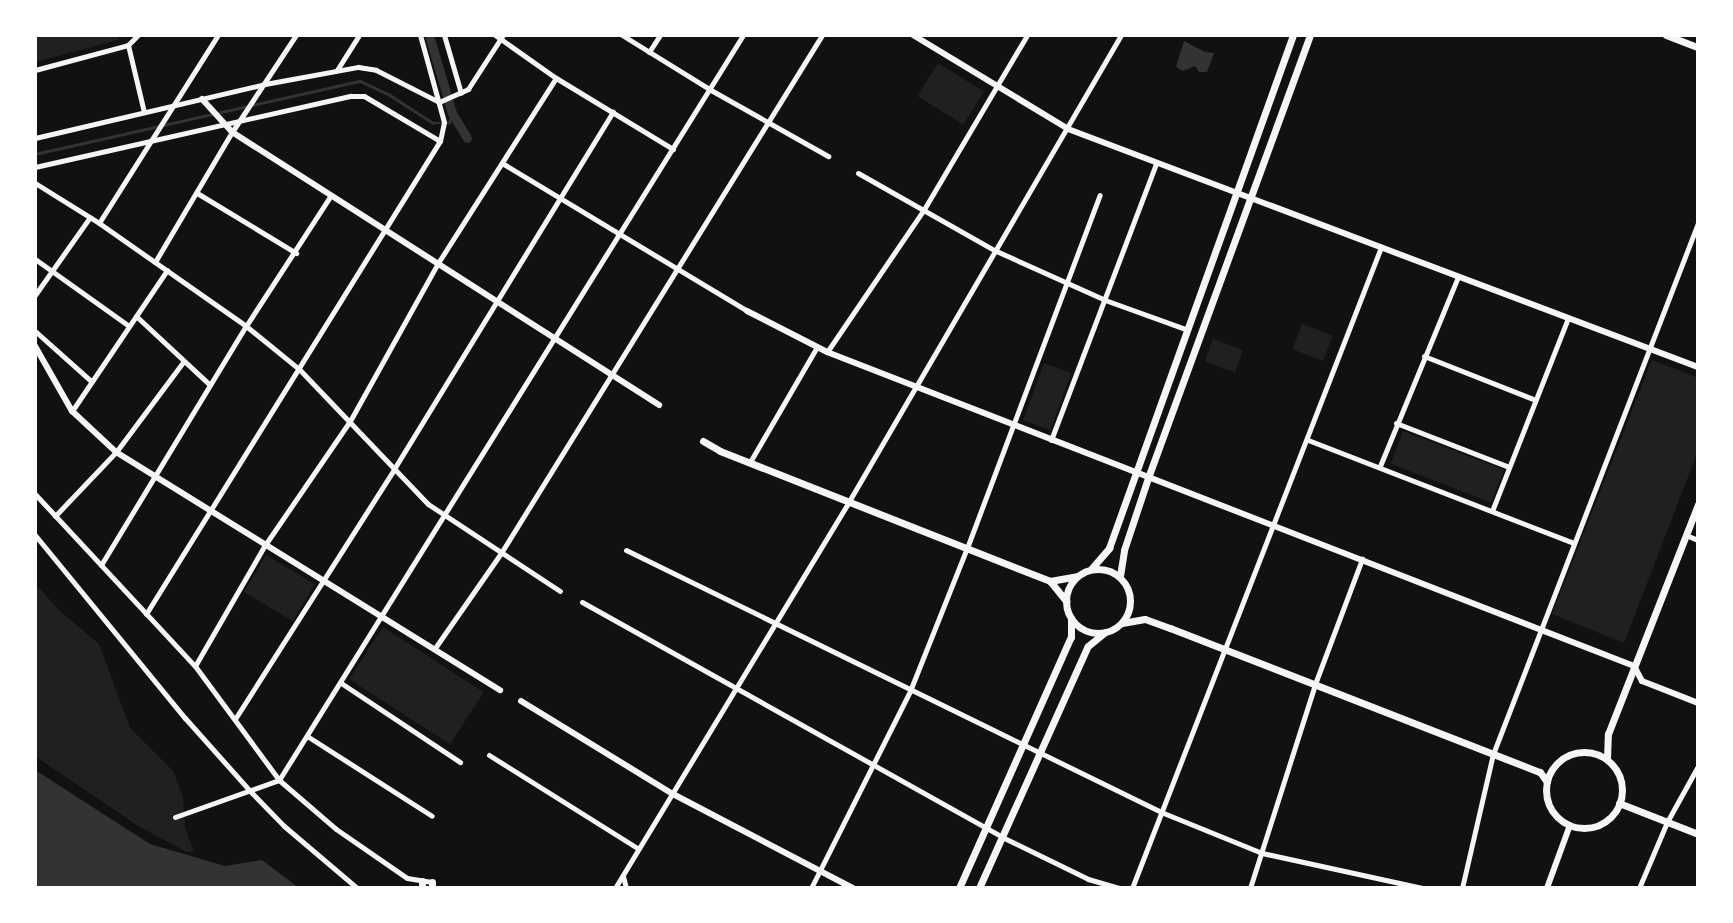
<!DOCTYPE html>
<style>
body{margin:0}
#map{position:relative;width:1733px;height:923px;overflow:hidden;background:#111;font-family:"PT Sans Narrow",sans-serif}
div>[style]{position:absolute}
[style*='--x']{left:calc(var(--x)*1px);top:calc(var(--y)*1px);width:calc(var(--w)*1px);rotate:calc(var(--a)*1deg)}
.green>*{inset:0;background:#202020;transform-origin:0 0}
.water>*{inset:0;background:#333}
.stream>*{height:2.5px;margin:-1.25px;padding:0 1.25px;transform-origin:1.25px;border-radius:1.25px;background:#333}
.canal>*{height:9px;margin:-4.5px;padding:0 4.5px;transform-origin:4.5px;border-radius:4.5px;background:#333}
.minor>*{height:5px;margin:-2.5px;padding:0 2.5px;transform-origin:2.5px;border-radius:2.5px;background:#f5f5f5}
.tertiary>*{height:6px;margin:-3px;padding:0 3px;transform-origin:3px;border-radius:3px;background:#f5f5f5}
.secondary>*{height:7px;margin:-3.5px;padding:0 3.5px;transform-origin:3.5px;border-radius:3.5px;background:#f5f5f5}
.secondary>.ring{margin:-3.5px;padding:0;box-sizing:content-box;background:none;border:7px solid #f5f5f5;border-radius:50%}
span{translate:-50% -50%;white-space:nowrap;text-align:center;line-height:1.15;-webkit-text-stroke:6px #fff;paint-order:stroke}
.frame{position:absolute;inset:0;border:37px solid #fff;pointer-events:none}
</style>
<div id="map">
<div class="green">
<i style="clip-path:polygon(35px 35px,118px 35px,118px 40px,35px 62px)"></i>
<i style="left:938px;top:63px;width:54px;height:39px;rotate:32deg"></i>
<i style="left:1302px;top:324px;width:33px;height:27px;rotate:21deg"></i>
<i style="left:1213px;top:339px;width:32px;height:24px;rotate:20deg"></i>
<i style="clip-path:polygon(1652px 360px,1698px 378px,1698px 451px,1624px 643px,1552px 614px)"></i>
<i style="left:1044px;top:363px;width:29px;height:61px;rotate:20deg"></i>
<i style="left:1403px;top:431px;width:108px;height:35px;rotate:21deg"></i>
<i style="left:266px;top:555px;width:57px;height:43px;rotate:31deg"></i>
<i style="clip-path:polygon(35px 584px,62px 613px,99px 644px,130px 728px,173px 771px,183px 797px,185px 828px,194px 851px,187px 852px,138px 826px,35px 756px)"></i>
<i style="left:383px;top:627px;width:120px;height:62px;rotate:33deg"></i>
</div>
<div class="water">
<i style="clip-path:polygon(1184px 41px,1205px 52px,1214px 53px,1207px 72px,1199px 72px,1195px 66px,1183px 71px,1176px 67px)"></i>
<i style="clip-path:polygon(35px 770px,150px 844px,225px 866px,262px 860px,299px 888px,35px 888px)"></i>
</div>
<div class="stream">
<i style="--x:35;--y:154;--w:333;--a:-12.7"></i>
<i style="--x:360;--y:81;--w:33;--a:25"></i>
<i style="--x:390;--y:95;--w:51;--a:33.1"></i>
<i style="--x:433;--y:123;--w:16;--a:0"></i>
<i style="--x:449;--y:123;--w:10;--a:-73"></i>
</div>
<div class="canal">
<i style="--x:429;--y:35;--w:81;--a:73.6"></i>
<i style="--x:452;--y:113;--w:29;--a:59"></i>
</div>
<div class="minor">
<i style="--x:444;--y:35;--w:60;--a:73.7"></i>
<i style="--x:495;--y:35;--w:75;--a:35.2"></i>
<i style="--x:556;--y:78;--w:137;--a:31.3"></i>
<i style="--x:622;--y:35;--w:102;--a:31.8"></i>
<i style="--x:709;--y:89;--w:137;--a:29.4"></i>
<i style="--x:128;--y:45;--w:69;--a:76.6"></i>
<i style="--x:649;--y:52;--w:20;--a:-57"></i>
<i style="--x:35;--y:70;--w:96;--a:-15"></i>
<i style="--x:128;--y:45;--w:14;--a:-45"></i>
<i style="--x:337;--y:70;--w:41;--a:-57.8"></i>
<i style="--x:439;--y:102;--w:32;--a:-24"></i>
<i style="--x:468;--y:89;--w:64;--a:-57.1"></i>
<i style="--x:35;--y:138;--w:236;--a:-13.2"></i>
<i style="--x:265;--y:84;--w:95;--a:-10.4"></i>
<i style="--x:358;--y:67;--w:18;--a:9"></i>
<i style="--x:376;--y:70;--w:71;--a:26.9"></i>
<i style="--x:502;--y:163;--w:286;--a:31.1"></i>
<i style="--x:35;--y:167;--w:324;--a:-12.7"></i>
<i style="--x:351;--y:96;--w:13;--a:0"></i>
<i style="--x:364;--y:96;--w:88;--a:30.6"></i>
<i style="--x:858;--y:173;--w:156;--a:29.5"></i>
<i style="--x:994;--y:250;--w:122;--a:24.2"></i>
<i style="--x:1105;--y:300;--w:88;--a:19.9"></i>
<i style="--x:35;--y:183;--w:75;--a:32"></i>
<i style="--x:99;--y:223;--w:179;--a:35"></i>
<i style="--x:246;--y:326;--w:68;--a:39.1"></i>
<i style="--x:299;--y:369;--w:187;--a:46.3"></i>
<i style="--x:428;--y:504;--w:158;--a:33.4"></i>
<i style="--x:197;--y:193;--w:116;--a:31.2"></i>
<i style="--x:99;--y:223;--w:222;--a:-57.7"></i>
<i style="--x:35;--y:259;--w:115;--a:35.5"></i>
<i style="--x:155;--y:262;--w:151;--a:-59.4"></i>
<i style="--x:232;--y:132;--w:116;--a:-56.6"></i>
<i style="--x:35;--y:295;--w:95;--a:-54.8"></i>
<i style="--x:136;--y:316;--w:101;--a:43"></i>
<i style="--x:35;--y:331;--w:76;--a:41.8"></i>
<i style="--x:827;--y:352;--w:171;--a:-55.8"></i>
<i style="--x:923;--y:211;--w:204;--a:-59.4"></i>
<i style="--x:1424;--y:356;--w:117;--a:21.5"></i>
<i style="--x:72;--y:411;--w:170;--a:-56"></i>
<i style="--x:1396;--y:423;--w:121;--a:21.3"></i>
<i style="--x:1051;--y:440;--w:296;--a:-69.2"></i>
<i style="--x:1308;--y:440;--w:284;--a:21.2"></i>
<i style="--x:750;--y:462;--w:133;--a:-59.8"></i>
<i style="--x:1380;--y:466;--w:204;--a:-67.6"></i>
<i style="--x:35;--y:494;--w:235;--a:47.1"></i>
<i style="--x:195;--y:666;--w:142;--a:53.6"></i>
<i style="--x:279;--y:780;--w:75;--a:40.7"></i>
<i style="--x:336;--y:829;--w:86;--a:34.6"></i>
<i style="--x:407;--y:878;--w:25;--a:9"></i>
<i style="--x:1492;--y:511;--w:207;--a:-68.5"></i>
<i style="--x:55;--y:516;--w:88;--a:-46.4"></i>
<i style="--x:116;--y:452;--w:112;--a:-53.3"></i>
<i style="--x:35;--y:535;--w:237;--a:50.7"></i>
<i style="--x:185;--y:718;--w:98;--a:48.3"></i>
<i style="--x:250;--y:791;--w:49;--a:45.8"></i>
<i style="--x:284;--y:826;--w:96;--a:40.3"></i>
<i style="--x:1686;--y:535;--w:13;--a:23"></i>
<i style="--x:626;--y:550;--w:596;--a:26.09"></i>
<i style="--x:1161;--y:812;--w:109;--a:22.1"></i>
<i style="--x:1262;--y:853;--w:164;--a:12.3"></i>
<i style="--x:101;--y:565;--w:280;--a:-58.8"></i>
<i style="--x:246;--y:326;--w:156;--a:-57"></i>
<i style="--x:582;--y:602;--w:481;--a:29.2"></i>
<i style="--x:1002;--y:837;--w:96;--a:26"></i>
<i style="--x:1088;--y:879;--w:33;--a:16"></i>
<i style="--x:146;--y:614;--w:557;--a:-58.14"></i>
<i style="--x:440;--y:141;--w:19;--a:-78"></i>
<i style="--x:444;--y:122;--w:90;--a:-105.4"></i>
<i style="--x:435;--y:648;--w:116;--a:-55.2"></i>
<i style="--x:501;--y:553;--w:609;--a:-58.21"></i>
<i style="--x:195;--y:666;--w:140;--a:-60"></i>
<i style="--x:265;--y:545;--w:150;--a:-55.6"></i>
<i style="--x:350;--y:421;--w:181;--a:-60.9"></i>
<i style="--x:438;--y:263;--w:219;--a:-57.5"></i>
<i style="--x:341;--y:683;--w:143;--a:33.6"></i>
<i style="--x:235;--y:719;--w:296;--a:-57.5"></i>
<i style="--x:394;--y:469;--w:419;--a:-58.5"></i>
<i style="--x:307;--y:736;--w:148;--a:32.6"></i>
<i style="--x:489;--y:755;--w:175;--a:32.1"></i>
<i style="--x:175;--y:817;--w:110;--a:-19.6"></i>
<i style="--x:279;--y:780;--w:878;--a:-58.08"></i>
<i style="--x:623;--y:876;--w:12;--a:76"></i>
<i style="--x:615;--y:888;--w:450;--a:-58.8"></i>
<i style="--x:848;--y:503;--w:542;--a:-59.74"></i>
<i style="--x:811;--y:888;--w:220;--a:-63.3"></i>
<i style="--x:910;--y:691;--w:154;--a:-68.3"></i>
<i style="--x:967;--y:548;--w:377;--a:-69.4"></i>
<i style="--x:1132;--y:888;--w:688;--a:-68.77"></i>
<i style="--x:1250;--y:888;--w:214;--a:-72.3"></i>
<i style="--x:1315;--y:684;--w:134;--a:-69.4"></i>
<i style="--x:1462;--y:888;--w:138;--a:-77"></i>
<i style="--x:1493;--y:754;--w:569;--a:-68.89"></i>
<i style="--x:1639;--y:888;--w:72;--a:-67"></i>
<i style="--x:1667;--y:822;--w:64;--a:-61"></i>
</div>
<div class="tertiary">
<i style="--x:913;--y:35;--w:181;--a:31.2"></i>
<i style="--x:1068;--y:129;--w:673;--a:20.7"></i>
<i style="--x:202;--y:99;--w:45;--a:47.7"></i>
<i style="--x:232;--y:132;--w:507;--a:32.59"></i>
<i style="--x:747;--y:311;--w:90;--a:27.1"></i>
<i style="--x:827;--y:352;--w:866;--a:21.26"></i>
<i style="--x:1634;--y:666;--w:17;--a:62"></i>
<i style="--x:1642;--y:681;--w:60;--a:21.4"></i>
<i style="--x:35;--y:346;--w:75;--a:60.4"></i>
<i style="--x:72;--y:411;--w:60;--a:43"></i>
<i style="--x:116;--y:452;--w:452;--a:31.8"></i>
<i style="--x:521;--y:701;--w:176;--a:31.5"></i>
<i style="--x:671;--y:793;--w:205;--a:27.6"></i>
<i style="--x:1547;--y:888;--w:67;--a:-69.9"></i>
</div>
<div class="secondary">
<i style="--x:1666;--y:35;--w:34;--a:21"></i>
<i style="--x:703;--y:441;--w:20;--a:30"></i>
<i style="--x:720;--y:451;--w:355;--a:21.5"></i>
<i style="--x:1050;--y:581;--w:26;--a:51"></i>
<i class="ring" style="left:1066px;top:569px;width:57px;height:57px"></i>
<i style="--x:1091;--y:569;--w:28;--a:-49"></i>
<i style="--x:1109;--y:548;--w:545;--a:-70.27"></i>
<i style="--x:1120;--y:576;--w:26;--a:-81"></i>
<i style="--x:1124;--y:550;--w:79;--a:-71.6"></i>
<i style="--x:1149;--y:475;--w:469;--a:-69.9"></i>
<i style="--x:1050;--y:581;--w:27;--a:-10"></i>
<i style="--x:1122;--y:623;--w:23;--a:-10"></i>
<i style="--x:1145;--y:619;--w:27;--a:20"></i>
<i style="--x:1170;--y:628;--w:397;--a:21.3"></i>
<i style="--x:1540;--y:772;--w:12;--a:55"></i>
<i class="ring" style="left:1546px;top:752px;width:69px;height:69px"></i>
<i style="--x:1607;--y:759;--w:25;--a:-88"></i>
<i style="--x:1608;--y:734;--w:247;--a:-68.6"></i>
<i style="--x:1619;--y:803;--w:85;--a:21.4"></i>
<i style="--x:422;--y:881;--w:7;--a:90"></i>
<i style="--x:432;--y:882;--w:6;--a:90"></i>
<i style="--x:959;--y:888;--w:275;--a:-66"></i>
<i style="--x:1071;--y:637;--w:19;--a:-90"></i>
<i style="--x:979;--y:888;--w:265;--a:-65.8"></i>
<i style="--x:1088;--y:646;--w:22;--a:-39"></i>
</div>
<div class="frame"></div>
</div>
